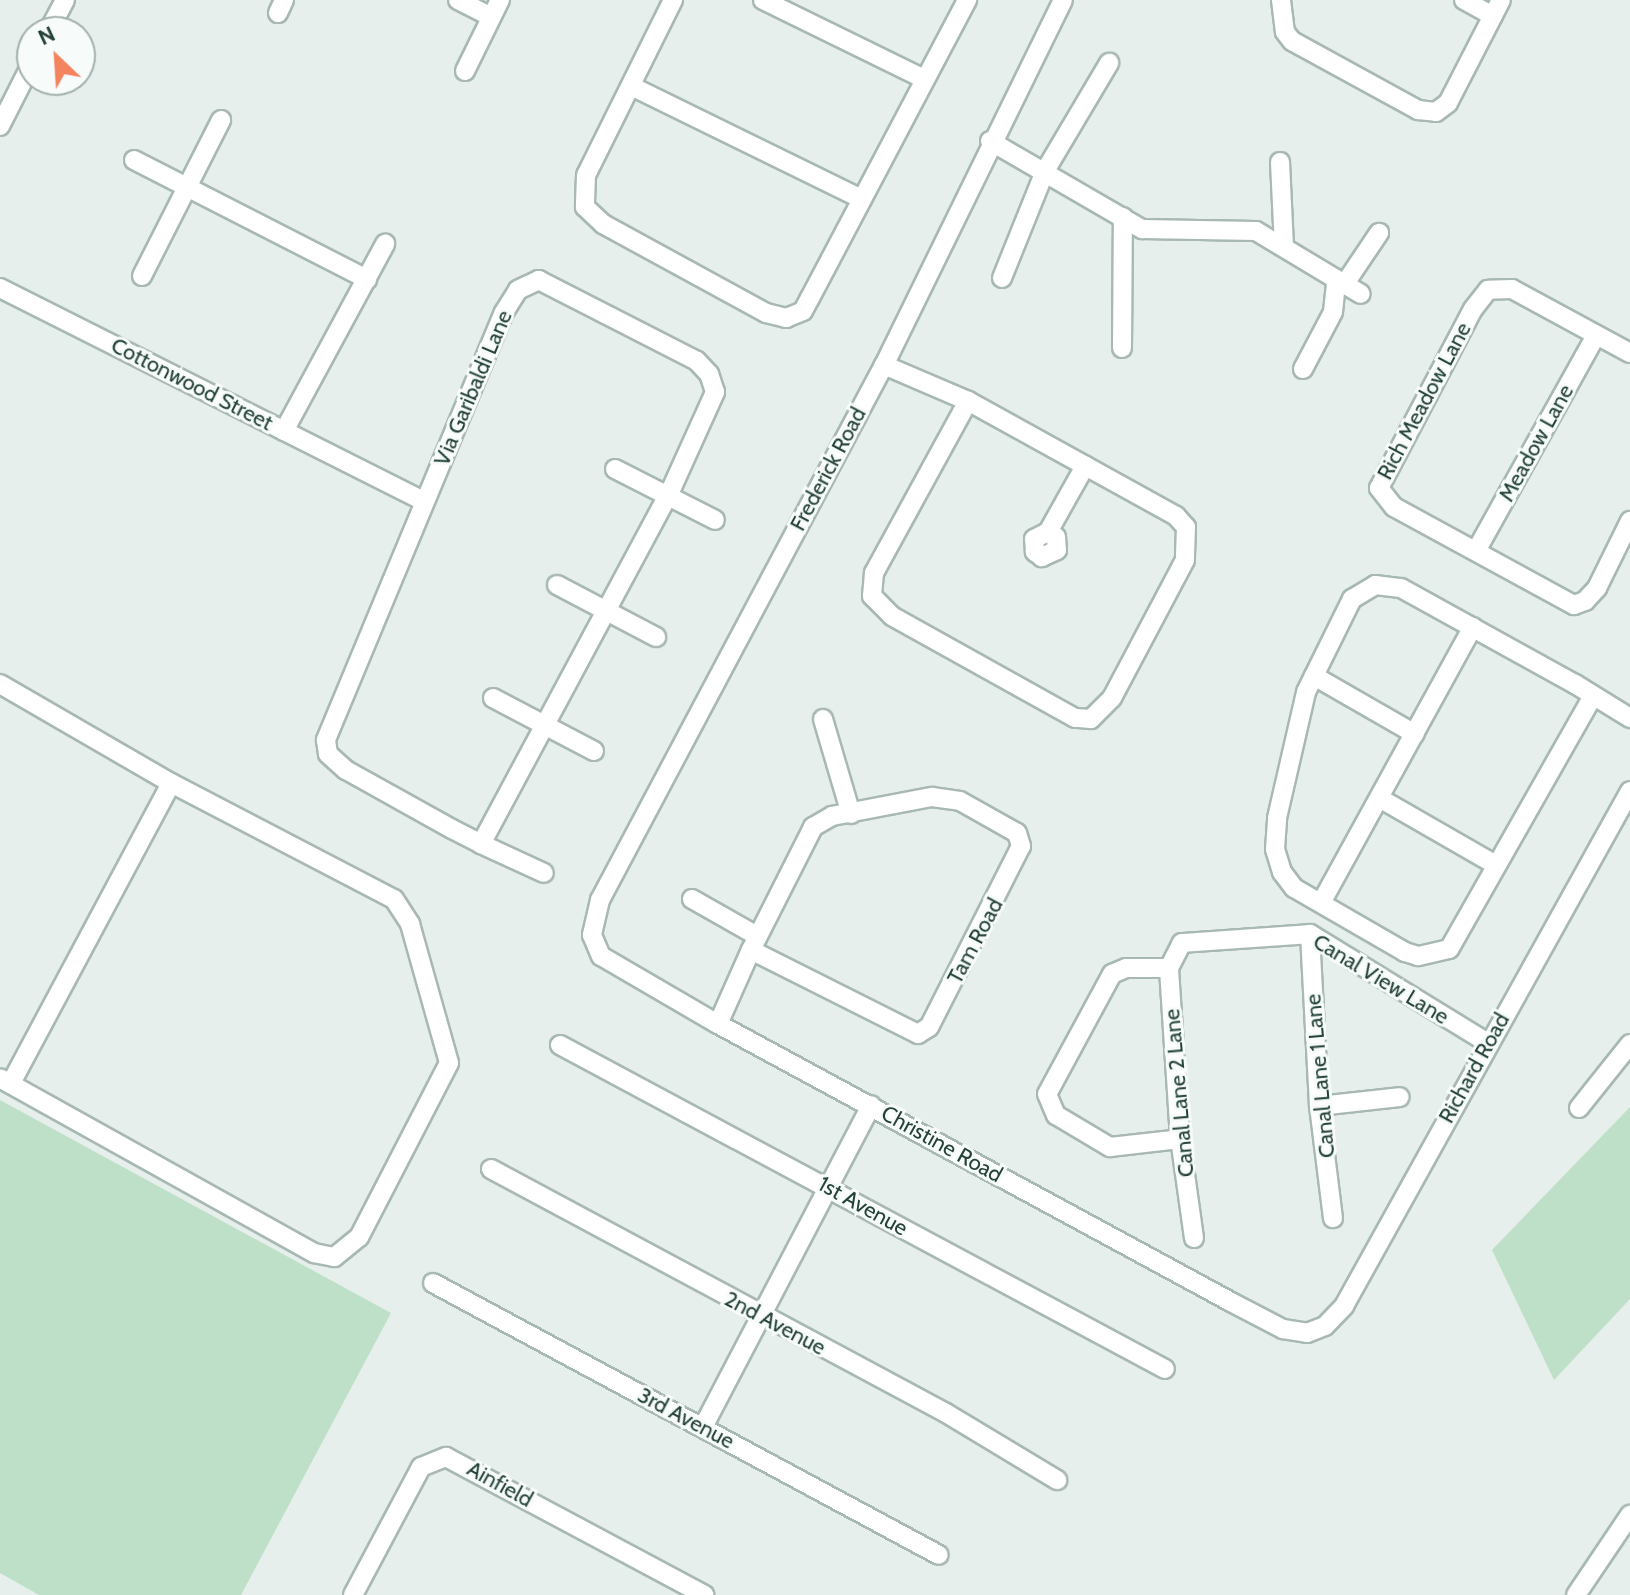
<!DOCTYPE html>
<style>
body{margin:0}
#map{position:relative;width:1630px;height:1595px;overflow:hidden;background:#e6efeb;font-family:Cabin,sans-serif}
div>[style]{position:absolute}
[style*='--x']{left:calc(var(--x)*1px);top:calc(var(--y)*1px);width:calc(var(--w)*1px);rotate:calc(var(--a)*1deg)}
.green>*{inset:0;background:#bfe0c8}
.roads{filter:drop-shadow(2px 0 #a8b8b2) drop-shadow(-2px 0 #a8b8b2) drop-shadow(0 2px #a8b8b2) drop-shadow(0 -2px #a8b8b2)}
.minor>*{height:18px;margin:-9px;padding:0 9px;transform-origin:9px;border-radius:9px;background:#fff}
span{translate:-50% -50%;white-space:nowrap;text-align:center;line-height:1.15;-webkit-text-stroke:6px #f7fbf9;paint-order:stroke}
.street-label{font-size:22px;color:#24423a}
.north{position:absolute;left:16px;top:16px;width:80px;height:80px;box-sizing:border-box;background:#f7fbf9;border:2px solid #a3b1ad;border-radius:50%;rotate:335deg;font-size:22px;font-weight:700;line-height:32px;text-align:center;color:#24423a}
.north::after{content:'';display:block;margin:auto;width:28px;height:36px;background:#f4845f;clip-path:polygon(50% 0,100% 100%,50% 72%,0 100%)}
</style>
<div id="map">
<div class="green">
<i style="clip-path:polygon(0 1100px,391px 1313px,241px 1595px,39px 1595px,0 1573px)"></i>
<i style="clip-path:polygon(1630px 1107px,1630px 1299px,1554px 1380px,1492px 1250px)"></i>
</div>
<div class="roads">
<div class="minor">
<i style="--x:458;--y:0;--w:37;--a:27"></i>
<i style="--x:673;--y:0;--w:195;--a:116.4"></i>
<i style="--x:586;--y:175;--w:32;--a:92"></i>
<i style="--x:585;--y:207;--w:25;--a:43"></i>
<i style="--x:603;--y:224;--w:186;--a:28.6"></i>
<i style="--x:766;--y:313;--w:21;--a:14"></i>
<i style="--x:786;--y:318;--w:18;--a:-22"></i>
<i style="--x:803;--y:311;--w:15;--a:-62"></i>
<i style="--x:810;--y:298;--w:337;--a:-62.2"></i>
<i style="--x:763;--y:0;--w:179;--a:26.1"></i>
<i style="--x:1063;--y:0;--w:407;--a:116.1"></i>
<i style="--x:884;--y:365;--w:606;--a:117.96"></i>
<i style="--x:600;--y:900;--w:36;--a:103"></i>
<i style="--x:592;--y:935;--w:23;--a:67"></i>
<i style="--x:601;--y:956;--w:135;--a:30.2"></i>
<i style="--x:718;--y:1024;--w:583;--a:28.45"></i>
<i style="--x:1231;--y:1302;--w:59;--a:27.4"></i>
<i style="--x:1283;--y:1329;--w:24;--a:9"></i>
<i style="--x:1307;--y:1333;--w:19;--a:-21"></i>
<i style="--x:1325;--y:1326;--w:28;--a:-46"></i>
<i style="--x:1344;--y:1306;--w:589;--a:-60.95"></i>
<i style="--x:1281;--y:0;--w:32;--a:83"></i>
<i style="--x:1285;--y:32;--w:11;--a:52"></i>
<i style="--x:1292;--y:41;--w:144;--a:28.7"></i>
<i style="--x:1418;--y:110;--w:18;--a:6"></i>
<i style="--x:1436;--y:112;--w:15;--a:-37"></i>
<i style="--x:1448;--y:103;--w:116;--a:-62.8"></i>
<i style="--x:1464;--y:0;--w:33;--a:29"></i>
<i style="--x:278;--y:13;--w:14;--a:-65"></i>
<i style="--x:48;--y:32;--w:36;--a:-62"></i>
<i style="--x:465;--y:71;--w:79;--a:-63.8"></i>
<i style="--x:631;--y:86;--w:257;--a:26.1"></i>
<i style="--x:0;--y:126;--w:71;--a:-63.1"></i>
<i style="--x:990;--y:141;--w:176;--a:30.1"></i>
<i style="--x:1142;--y:229;--w:114;--a:1"></i>
<i style="--x:1256;--y:231;--w:122;--a:31"></i>
<i style="--x:134;--y:160;--w:262;--a:27.1"></i>
<i style="--x:1280;--y:162;--w:85;--a:87.3"></i>
<i style="--x:142;--y:276;--w:175;--a:-63.1"></i>
<i style="--x:1002;--y:278;--w:115;--a:-68.1"></i>
<i style="--x:1045;--y:171;--w:126;--a:-59.3"></i>
<i style="--x:1344;--y:285;--w:63;--a:-56.1"></i>
<i style="--x:0;--y:288;--w:474;--a:26.7"></i>
<i style="--x:1122;--y:348;--w:131;--a:-89.6"></i>
<i style="--x:1630;--y:353;--w:134;--a:-151.5"></i>
<i style="--x:1512;--y:289;--w:24;--a:178"></i>
<i style="--x:1488;--y:290;--w:24;--a:128"></i>
<i style="--x:1473;--y:309;--w:202;--a:117.7"></i>
<i style="--x:1379;--y:488;--w:24;--a:52"></i>
<i style="--x:1394;--y:507;--w:205;--a:28.6"></i>
<i style="--x:1574;--y:605;--w:12;--a:-20"></i>
<i style="--x:1585;--y:601;--w:18;--a:-47"></i>
<i style="--x:1597;--y:588;--w:75;--a:-63.8"></i>
<i style="--x:884;--y:365;--w:91;--a:23.2"></i>
<i style="--x:968;--y:401;--w:238;--a:28.9"></i>
<i style="--x:1176;--y:516;--w:15;--a:48"></i>
<i style="--x:1186;--y:527;--w:33;--a:92"></i>
<i style="--x:1185;--y:560;--w:156;--a:117.9"></i>
<i style="--x:1112;--y:698;--w:30;--a:135"></i>
<i style="--x:1091;--y:719;--w:16;--a:-176"></i>
<i style="--x:1075;--y:718;--w:210;--a:-150.9"></i>
<i style="--x:892;--y:616;--w:28;--a:-135"></i>
<i style="--x:872;--y:596;--w:23;--a:-85"></i>
<i style="--x:874;--y:573;--w:196;--a:-61.3"></i>
<i style="--x:1303;--y:369;--w:64;--a:-62.2"></i>
<i style="--x:1333;--y:312;--w:31;--a:-84"></i>
<i style="--x:284;--y:431;--w:213;--a:-61.6"></i>
<i style="--x:615;--y:469;--w:112;--a:27"></i>
<i style="--x:1048;--y:532;--w:9;--a:32"></i>
<i style="--x:1056;--y:537;--w:13;--a:86"></i>
<i style="--x:1057;--y:550;--w:17;--a:155"></i>
<i style="--x:1042;--y:557;--w:9;--a:-144"></i>
<i style="--x:1035;--y:552;--w:13;--a:-94"></i>
<i style="--x:1034;--y:539;--w:16;--a:-27"></i>
<i style="--x:1048;--y:532;--w:76;--a:-60.7"></i>
<i style="--x:1476;--y:551;--w:247;--a:-60.9"></i>
<i style="--x:557;--y:585;--w:112;--a:27.7"></i>
<i style="--x:1314;--y:676;--w:116;--a:29.9"></i>
<i style="--x:0;--y:684;--w:198;--a:30.1"></i>
<i style="--x:171;--y:783;--w:251;--a:27.5"></i>
<i style="--x:394;--y:899;--w:30;--a:57"></i>
<i style="--x:410;--y:924;--w:144;--a:74.3"></i>
<i style="--x:449;--y:1063;--w:196;--a:117.3"></i>
<i style="--x:359;--y:1237;--w:32;--a:141"></i>
<i style="--x:334;--y:1257;--w:20;--a:-169"></i>
<i style="--x:314;--y:1253;--w:359;--a:-150.9"></i>
<i style="--x:1593;--y:696;--w:291;--a:119.6"></i>
<i style="--x:1449;--y:949;--w:32;--a:167"></i>
<i style="--x:1418;--y:956;--w:14;--a:-163"></i>
<i style="--x:1405;--y:952;--w:128;--a:-150"></i>
<i style="--x:1294;--y:888;--w:20;--a:-127"></i>
<i style="--x:1282;--y:872;--w:24;--a:-107"></i>
<i style="--x:1275;--y:849;--w:31;--a:-86"></i>
<i style="--x:1277;--y:818;--w:129;--a:-77"></i>
<i style="--x:1306;--y:692;--w:104;--a:-63.7"></i>
<i style="--x:1352;--y:599;--w:27;--a:-31"></i>
<i style="--x:1375;--y:585;--w:26;--a:7"></i>
<i style="--x:1401;--y:588;--w:199;--a:28.9"></i>
<i style="--x:1575;--y:684;--w:65;--a:31.7"></i>
<i style="--x:493;--y:698;--w:114;--a:27.7"></i>
<i style="--x:823;--y:719;--w:99;--a:73.6"></i>
<i style="--x:932;--y:797;--w:28;--a:8"></i>
<i style="--x:960;--y:801;--w:65;--a:29.3"></i>
<i style="--x:1017;--y:833;--w:14;--a:73"></i>
<i style="--x:1021;--y:846;--w:203;--a:116.9"></i>
<i style="--x:929;--y:1027;--w:13;--a:148"></i>
<i style="--x:918;--y:1034;--w:187;--a:-153.3"></i>
<i style="--x:751;--y:950;--w:138;--a:-63.2"></i>
<i style="--x:813;--y:827;--w:22;--a:-30"></i>
<i style="--x:832;--y:816;--w:102;--a:-10.8"></i>
<i style="--x:1381;--y:799;--w:133;--a:29.9"></i>
<i style="--x:481;--y:844;--w:397;--a:-61.8"></i>
<i style="--x:669;--y:494;--w:112;--a:-65.7"></i>
<i style="--x:715;--y:392;--w:19;--a:-108"></i>
<i style="--x:709;--y:374;--w:18;--a:-133"></i>
<i style="--x:697;--y:361;--w:178;--a:-152.9"></i>
<i style="--x:539;--y:280;--w:23;--a:155"></i>
<i style="--x:518;--y:290;--w:26;--a:122"></i>
<i style="--x:504;--y:312;--w:464;--a:112.6"></i>
<i style="--x:326;--y:740;--w:14;--a:82"></i>
<i style="--x:328;--y:754;--w:24;--a:42"></i>
<i style="--x:346;--y:770;--w:121;--a:29.1"></i>
<i style="--x:452;--y:829;--w:33;--a:27"></i>
<i style="--x:481;--y:844;--w:69;--a:24.7"></i>
<i style="--x:692;--y:899;--w:75;--a:29.6"></i>
<i style="--x:1321;--y:903;--w:315;--a:-61.2"></i>
<i style="--x:1310;--y:934;--w:172;--a:87"></i>
<i style="--x:1319;--y:1106;--w:113;--a:82.9"></i>
<i style="--x:1169;--y:968;--w:43;--a:180"></i>
<i style="--x:1126;--y:968;--w:15;--a:157"></i>
<i style="--x:1112;--y:974;--w:136;--a:118.4"></i>
<i style="--x:1047;--y:1094;--w:23;--a:67"></i>
<i style="--x:1056;--y:1115;--w:63;--a:30.7"></i>
<i style="--x:1110;--y:1147;--w:70;--a:-6.5"></i>
<i style="--x:718;--y:1024;--w:81;--a:-66"></i>
<i style="--x:560;--y:1045;--w:686;--a:28.17"></i>
<i style="--x:11;--y:1083;--w:340;--a:-61.9"></i>
<i style="--x:1319;--y:1106;--w:81;--a:-6.3"></i>
<i style="--x:1579;--y:1108;--w:82;--a:-51.4"></i>
<i style="--x:491;--y:1169;--w:516;--a:28.2"></i>
<i style="--x:946;--y:1413;--w:130;--a:31.1"></i>
<i style="--x:1194;--y:1238;--w:100;--a:-98"></i>
<i style="--x:1180;--y:1139;--w:171;--a:-93.7"></i>
<i style="--x:1169;--y:968;--w:28;--a:-63"></i>
<i style="--x:1182;--y:943;--w:128;--a:-4"></i>
<i style="--x:1310;--y:934;--w:209;--a:31.5"></i>
<i style="--x:433;--y:1283;--w:574;--a:28.26"></i>
<i style="--x:703;--y:1427;--w:363;--a:-62.4"></i>
<i style="--x:353;--y:1595;--w:145;--a:-62"></i>
<i style="--x:421;--y:1467;--w:27;--a:-22"></i>
<i style="--x:446;--y:1457;--w:293;--a:28.1"></i>
<i style="--x:1576;--y:1595;--w:97;--a:-56"></i>
</div>
</div>
<div class="street-label">
<span style="left:192px;top:384px;rotate:27deg">Cottonwood Street</span>
<span style="left:473px;top:388px;rotate:-67deg">Via Garibaldi Lane</span>
<span style="left:1424px;top:401px;rotate:-62deg">Rich Meadow Lane</span>
<span style="left:1536px;top:443px;rotate:-61deg">Meadow Lane</span>
<span style="left:828px;top:469px;rotate:-62deg">Frederick Road</span>
<span style="left:975px;top:941px;rotate:-62deg">Tam Road</span>
<span style="left:1381px;top:979px;rotate:31deg">Canal View Lane</span>
<span style="left:1474px;top:1068px;rotate:-61deg">Richard Road</span>
<span style="left:1320px;top:1076px;rotate:-95deg">Canal Lane 1 Lane</span>
<span style="left:1179px;top:1093px;rotate:-95deg">Canal Lane 2 Lane</span>
<span style="left:942px;top:1144px;rotate:29deg">Christine Road</span>
<span style="left:863px;top:1206px;rotate:29deg">1st Avenue</span>
<span style="left:775px;top:1323px;rotate:28deg">2nd Avenue</span>
<span style="left:686px;top:1418px;rotate:28deg">3rd Avenue</span>
<span style="left:500px;top:1484px;rotate:29deg">Ainfield</span>
</div>
<div class="north">N</div>
</div>
